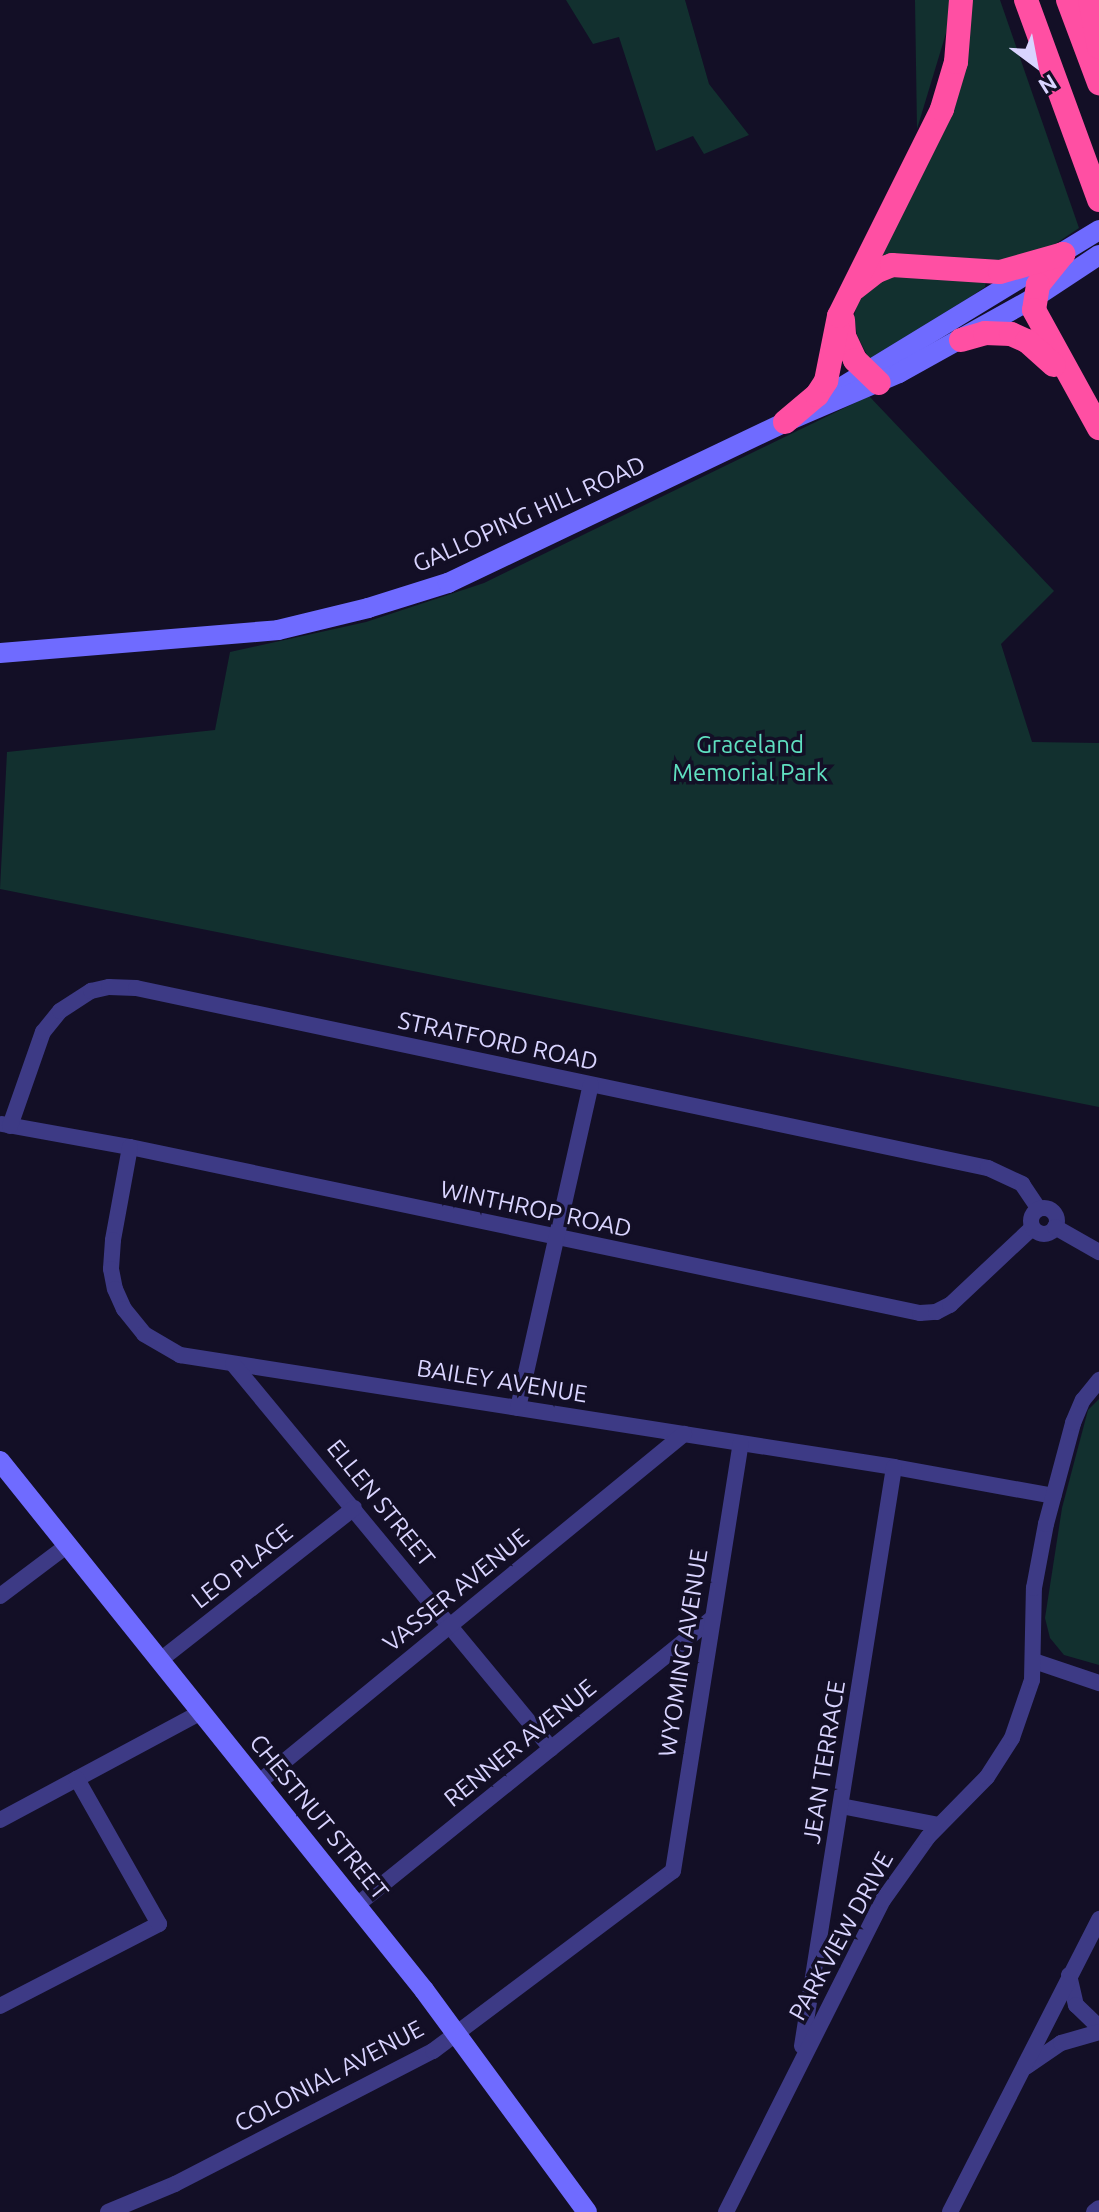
<!DOCTYPE html>
<style>
body{margin:0}
#map{position:relative;width:1099px;height:2212px;overflow:hidden;background:#130f26;font-family:Ubuntu,sans-serif}
div>[style]{position:absolute}
[style*='--x']{left:calc(var(--x)*1px);top:calc(var(--y)*1px);width:calc(var(--w)*1px);rotate:calc(var(--a)*1deg)}
.green>*{inset:0;background:#12302f}
.street>*{height:16px;margin:-8px;padding:0 8px;transform-origin:8px;border-radius:8px;background:#3d3a85}
.street>.ring{margin:-8px;padding:0;box-sizing:content-box;background:none;border:16px solid #3d3a85;border-radius:50%}
.secondary>*{height:20px;margin:-10px;padding:0 10px;transform-origin:10px;border-radius:10px;background:#6f6bff}
.highway>*{height:24px;margin:-12px;padding:0 12px;transform-origin:12px;border-radius:12px;background:#ff4fa3}
span{translate:-50% -50%;white-space:nowrap;text-align:center;line-height:1.15;-webkit-text-stroke:7px #130f26;paint-order:stroke}
.street-label{font-size:24px;color:#d9d4ff}
.park-label{font-size:24px;color:#5fe0c0}
.north{position:absolute;left:995px;top:24px;width:80px;height:80px;-webkit-text-stroke:6px #130f26;paint-order:stroke;rotate:148deg;font-size:22px;font-weight:700;line-height:32px;text-align:center;color:#d9d4ff}
.north::after{content:'';display:block;margin:auto;width:28px;height:36px;background:#d9d4ff;clip-path:polygon(50% 0,100% 100%,50% 72%,0 100%)}
</style>
<div id="map">
<div class="green">
<i style="clip-path:polygon(566px 0,685px 0,709px 84px,749px 135px,704px 154px,693px 136px,656px 151px,619px 37px,593px 44px)"></i>
<i style="clip-path:polygon(915px 0,949px 0,950px 20px,917px 129px)"></i>
<i style="clip-path:polygon(970px 0,1000px 0,1079px 228px,1036px 257px,1006px 265px,884px 260px,880px 255px)"></i>
<i style="clip-path:polygon(880px 275px,986px 280px,985px 287px,970px 297px,869px 359px,857px 335px,854px 316px,859px 297px)"></i>
<i style="clip-path:polygon(869px 396px,1054px 591px,1001px 644px,1032px 742px,1099px 743px,1099px 1107px,0 889px,7px 752px,215px 730px,230px 652px,366px 622px,484px 583px)"></i>
<i style="clip-path:polygon(1099px 1399px,1099px 1665px,1064px 1655px,1050px 1638px,1045px 1618px,1062px 1508px,1088px 1410px)"></i>
</div>
<div class="street">
<i style="--x:2;--y:1124;--w:130;--a:10.2"></i>
<i style="--x:130;--y:1147;--w:807;--a:11.87"></i>
<i style="--x:920;--y:1313;--w:16;--a:-4"></i>
<i style="--x:936;--y:1312;--w:16;--a:-27"></i>
<i style="--x:950;--y:1305;--w:112;--a:-43.2"></i>
<i style="--x:10;--y:1126;--w:100;--a:-70.7"></i>
<i style="--x:43;--y:1032;--w:27;--a:-51"></i>
<i style="--x:60;--y:1011;--w:37;--a:-33"></i>
<i style="--x:91;--y:991;--w:18;--a:-13"></i>
<i style="--x:109;--y:987;--w:27;--a:2"></i>
<i style="--x:136;--y:988;--w:871;--a:11.93"></i>
<i style="--x:988;--y:1168;--w:38;--a:25"></i>
<i style="--x:1022;--y:1184;--w:30;--a:56"></i>
<i style="--x:130;--y:1147;--w:95;--a:100.4"></i>
<i style="--x:113;--y:1240;--w:29;--a:94"></i>
<i style="--x:111;--y:1269;--w:20;--a:79"></i>
<i style="--x:115;--y:1289;--w:22;--a:66"></i>
<i style="--x:124;--y:1309;--w:32;--a:51"></i>
<i style="--x:144;--y:1334;--w:42;--a:30.3"></i>
<i style="--x:180;--y:1355;--w:723;--a:8.91"></i>
<i style="--x:894;--y:1467;--w:162;--a:10.3"></i>
<i class="ring" style="left:1031px;top:1208px;width:10px;height:10px"></i>
<i style="--x:1055;--y:1227;--w:51;--a:29.6"></i>
<i style="--x:233;--y:1364;--w:499;--a:50.4"></i>
<i style="--x:518;--y:1408;--w:331;--a:-77.3"></i>
<i style="--x:0;--y:1596;--w:85;--a:-36.9"></i>
<i style="--x:159;--y:1661;--w:248;--a:-38.1"></i>
<i style="--x:1034;--y:1661;--w:69;--a:18.7"></i>
<i style="--x:258;--y:1783;--w:551;--a:-39.33"></i>
<i style="--x:841;--y:1806;--w:100;--a:11"></i>
<i style="--x:0;--y:1820;--w:228;--a:-28.2"></i>
<i style="--x:357;--y:1905;--w:457;--a:-38.9"></i>
<i style="--x:1069;--y:1975;--w:31;--a:77"></i>
<i style="--x:1076;--y:2005;--w:32;--a:44"></i>
<i style="--x:0;--y:2006;--w:179;--a:-27.3"></i>
<i style="--x:159;--y:1924;--w:167;--a:-119.5"></i>
<i style="--x:802;--y:2046;--w:586;--a:-80.97"></i>
<i style="--x:1026;--y:2067;--w:42;--a:-34.4"></i>
<i style="--x:1061;--y:2043;--w:40;--a:-16"></i>
<i style="--x:108;--y:2212;--w:73;--a:-22.7"></i>
<i style="--x:175;--y:2184;--w:290;--a:-27.3"></i>
<i style="--x:433;--y:2051;--w:300;--a:-36.9"></i>
<i style="--x:673;--y:1871;--w:433;--a:-81"></i>
<i style="--x:726;--y:2212;--w:349;--a:-63.3"></i>
<i style="--x:883;--y:1900;--w:77;--a:-54.5"></i>
<i style="--x:928;--y:1837;--w:84;--a:-45.5"></i>
<i style="--x:987;--y:1777;--w:46;--a:-57.3"></i>
<i style="--x:1012;--y:1738;--w:61;--a:-71"></i>
<i style="--x:1032;--y:1680;--w:92;--a:-88.8"></i>
<i style="--x:1034;--y:1588;--w:65;--a:-79.4"></i>
<i style="--x:1046;--y:1524;--w:105;--a:-75"></i>
<i style="--x:1073;--y:1423;--w:25;--a:-67"></i>
<i style="--x:1083;--y:1400;--w:26;--a:-51"></i>
<i style="--x:950;--y:2212;--w:329;--a:-63"></i>
<i style="--x:1094;--y:2212;--w:6;--a:-39"></i>
</div>
<div class="secondary">
<i style="--x:832;--y:393;--w:313;--a:-31.4"></i>
<i style="--x:0;--y:653;--w:279;--a:-4.7"></i>
<i style="--x:278;--y:630;--w:93;--a:-13.7"></i>
<i style="--x:368;--y:608;--w:84;--a:-17.4"></i>
<i style="--x:448;--y:583;--w:373;--a:-25.5"></i>
<i style="--x:785;--y:422;--w:124;--a:-23.3"></i>
<i style="--x:899;--y:373;--w:154;--a:-29.1"></i>
<i style="--x:1034;--y:298;--w:78;--a:-33.5"></i>
<i style="--x:0;--y:1461;--w:678;--a:51.29"></i>
<i style="--x:424;--y:1990;--w:275;--a:53.7"></i>
</div>
<div class="highway">
<i style="--x:1026;--y:0;--w:213;--a:69.9"></i>
<i style="--x:1068;--y:0;--w:89;--a:69.5"></i>
<i style="--x:1090;--y:0;--w:48;--a:79.2"></i>
<i style="--x:1063;--y:254;--w:40;--a:129"></i>
<i style="--x:1038;--y:285;--w:25;--a:99"></i>
<i style="--x:1034;--y:310;--w:135;--a:61.2"></i>
<i style="--x:855;--y:288;--w:28;--a:-38"></i>
<i style="--x:877;--y:271;--w:16;--a:-22"></i>
<i style="--x:892;--y:265;--w:108;--a:3.7"></i>
<i style="--x:1000;--y:272;--w:66;--a:-15.9"></i>
<i style="--x:843;--y:320;--w:16;--a:86"></i>
<i style="--x:844;--y:336;--w:26;--a:65"></i>
<i style="--x:855;--y:360;--w:33;--a:44"></i>
<i style="--x:961;--y:340;--w:25;--a:-16"></i>
<i style="--x:985;--y:333;--w:26;--a:2"></i>
<i style="--x:1011;--y:334;--w:17;--a:24"></i>
<i style="--x:1027;--y:341;--w:36;--a:42"></i>
<i style="--x:785;--y:422;--w:42;--a:-40.2"></i>
<i style="--x:817;--y:395;--w:17;--a:-57"></i>
<i style="--x:826;--y:381;--w:66;--a:-78.7"></i>
<i style="--x:839;--y:316;--w:231;--a:-63.5"></i>
<i style="--x:942;--y:109;--w:49;--a:-73.4"></i>
<i style="--x:956;--y:62;--w:62;--a:-85.4"></i>
</div>
<div class="street-label">
<span style="left:529px;top:514px;rotate:-24deg">GALLOPING HILL ROAD</span>
<span style="left:498px;top:1041px;rotate:12deg">STRATFORD ROAD</span>
<span style="left:536px;top:1209px;rotate:12deg">WINTHROP ROAD</span>
<span style="left:502px;top:1381px;rotate:9deg">BAILEY AVENUE</span>
<span style="left:381px;top:1503px;rotate:51deg">ELLEN STREET</span>
<span style="left:242px;top:1566px;rotate:-38deg">LEO PLACE</span>
<span style="left:456px;top:1590px;rotate:-39deg">VASSER AVENUE</span>
<span style="left:683px;top:1653px;rotate:-81deg">WYOMING AVENUE</span>
<span style="left:520px;top:1743px;rotate:-39deg">RENNER AVENUE</span>
<span style="left:824px;top:1762px;rotate:-81deg">JEAN TERRACE</span>
<span style="left:319px;top:1817px;rotate:51deg">CHESTNUT STREET</span>
<span style="left:841px;top:1936px;rotate:-61deg">PARKVIEW DRIVE</span>
<span style="left:329px;top:2076px;rotate:-28deg">COLONIAL AVENUE</span>
</div>
<div class="park-label">
<span style="left:750px;top:759px">Graceland<br>Memorial Park</span>
</div>
<div class="north">N</div>
</div>
